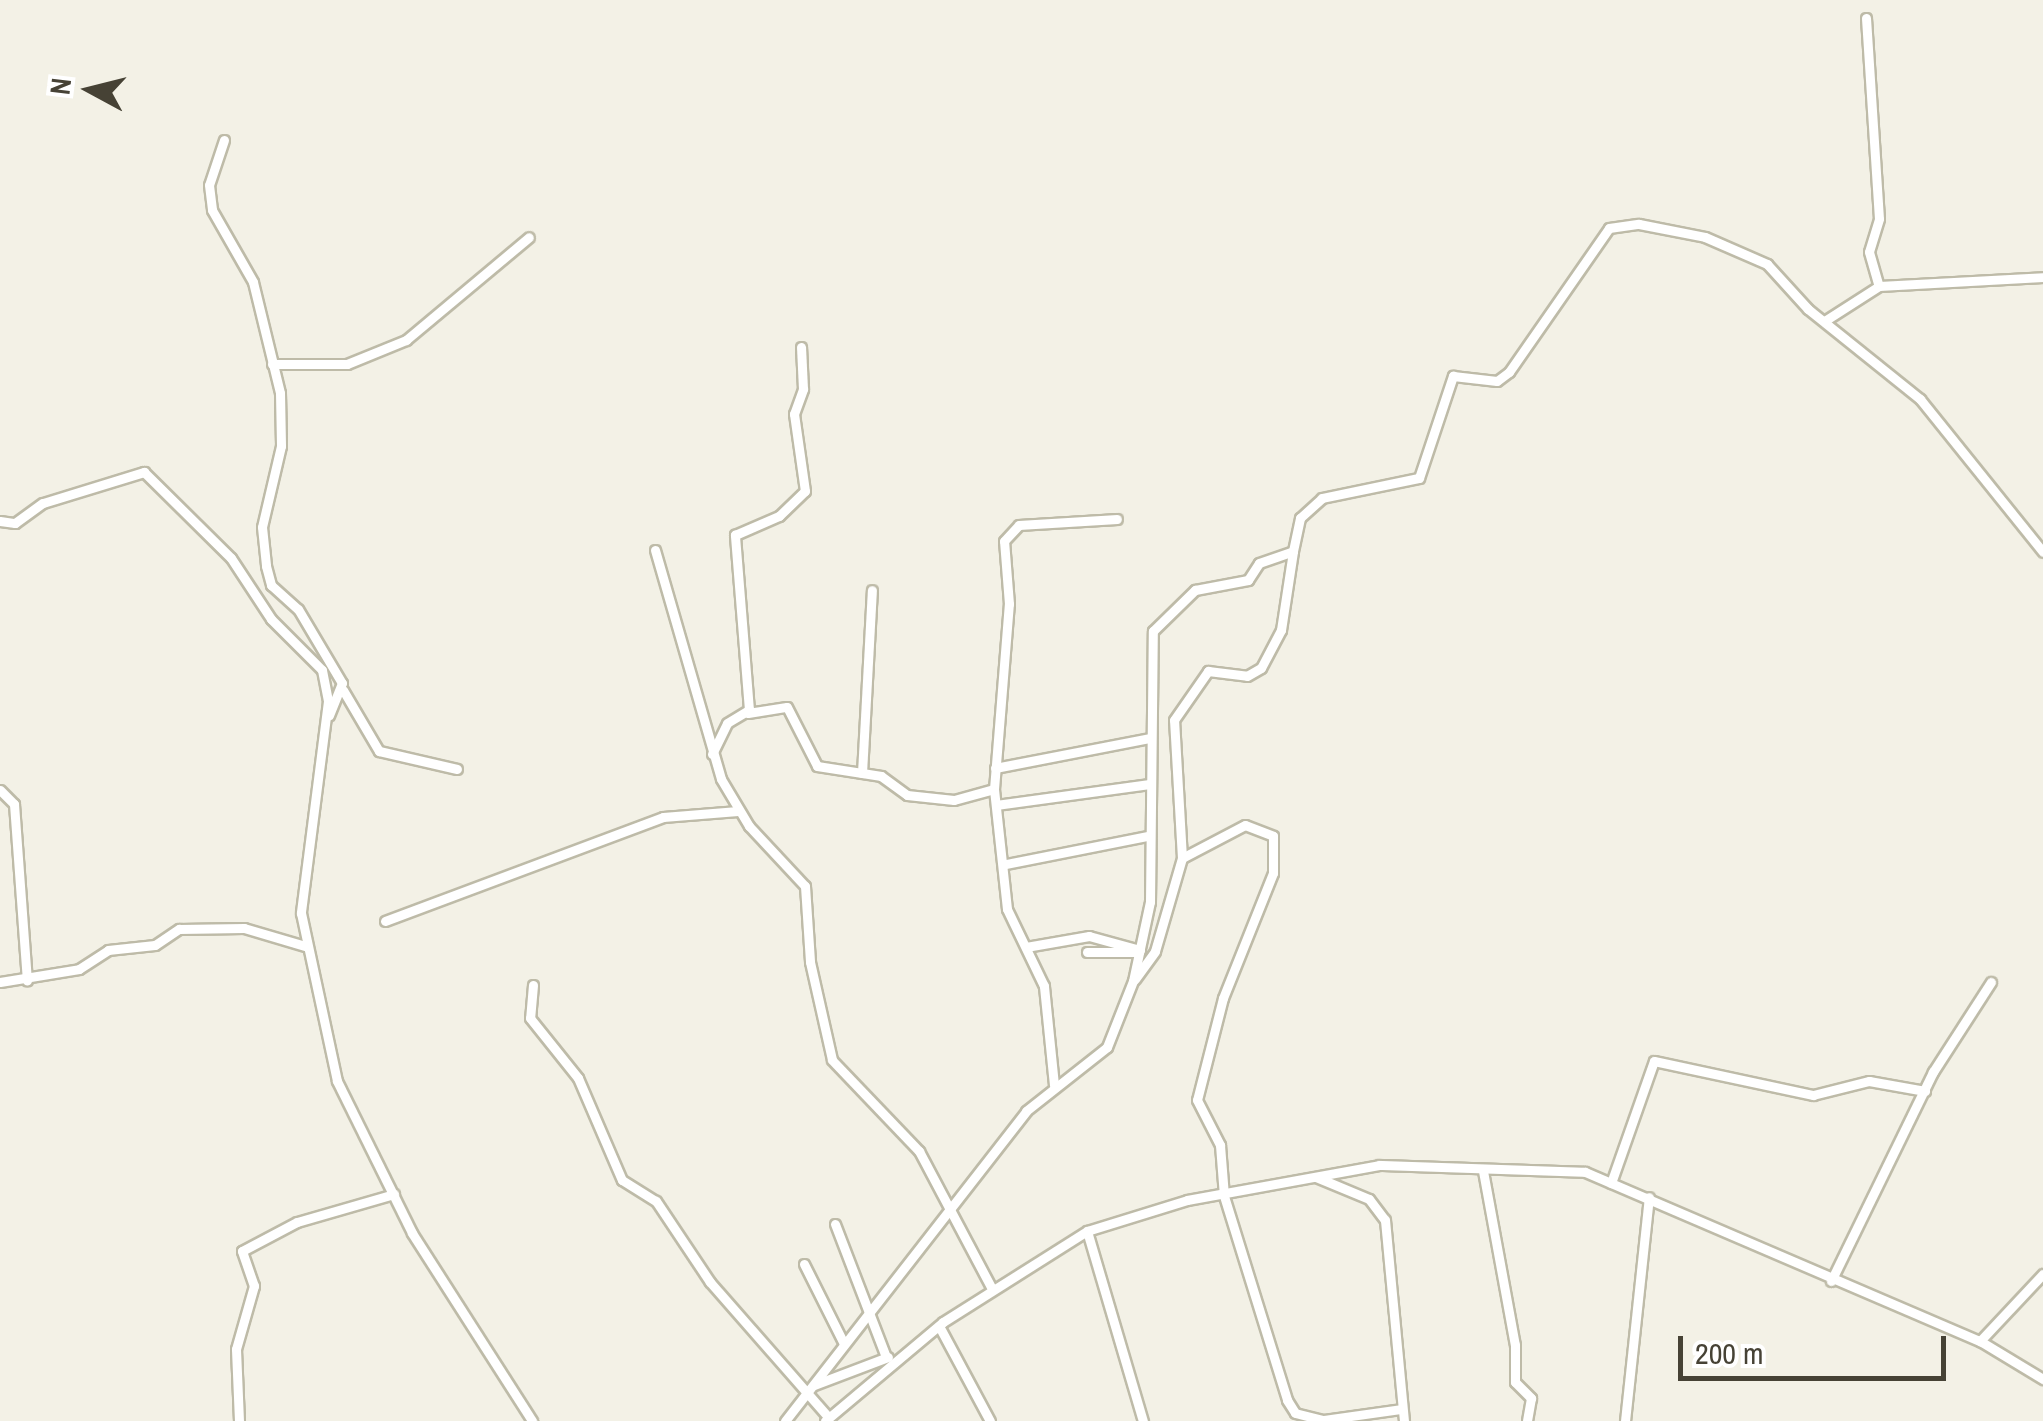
<!DOCTYPE html>
<style>
body{margin:0}
#map{position:relative;width:2043px;height:1421px;overflow:hidden;background:#f3f1e6;font-family:"Archivo Narrow",sans-serif}
div>[style]{position:absolute}
[style*='--x']{left:calc(var(--x)*1px);top:calc(var(--y)*1px);width:calc(var(--w)*1px);rotate:calc(var(--a)*1deg)}
.roads{filter:drop-shadow(2px 0 #bebba8) drop-shadow(-2px 0 #bebba8) drop-shadow(0 2px #bebba8) drop-shadow(0 -2px #bebba8)}
.minor>*{height:9px;margin:-4.5px;padding:0 4.5px;transform-origin:4.5px;border-radius:4.5px;background:#fff}
span{translate:-50% -50%;white-space:nowrap;text-align:center;line-height:1.15;-webkit-text-stroke:8px #fff;paint-order:stroke}
.north{position:absolute;left:40px;top:40px;width:100px;height:100px;-webkit-text-stroke:8px #fff;paint-order:stroke;rotate:277deg;font-size:28px;font-weight:700;line-height:40px;text-align:center;color:#464235}
.north::after{content:'';display:block;margin:auto;width:35px;height:45px;background:#464235;clip-path:polygon(50% 0,100% 100%,50% 72%,0 100%)}
.scale{position:absolute;left:1678px;top:1336px;width:268px;height:45px;box-sizing:border-box;border:5px solid #464235;border-top:0;padding-left:12px;font-size:30px;line-height:35px;white-space:nowrap;color:#464235;-webkit-text-stroke:8px #fff;paint-order:stroke}
</style>
<div id="map">
<div class="roads">
<div class="minor">
<i style="--x:1866;--y:18;--w:201;--a:86.3"></i>
<i style="--x:1879;--y:219;--w:34;--a:107"></i>
<i style="--x:1869;--y:252;--w:35;--a:74"></i>
<i style="--x:224;--y:140;--w:47;--a:108.4"></i>
<i style="--x:209;--y:185;--w:25;--a:83"></i>
<i style="--x:212;--y:210;--w:83;--a:60.3"></i>
<i style="--x:253;--y:282;--w:114;--a:76.3"></i>
<i style="--x:280;--y:393;--w:53;--a:88.9"></i>
<i style="--x:281;--y:446;--w:83;--a:103.2"></i>
<i style="--x:262;--y:527;--w:39;--a:84"></i>
<i style="--x:266;--y:566;--w:20;--a:75"></i>
<i style="--x:271;--y:585;--w:36;--a:42"></i>
<i style="--x:298;--y:609;--w:86;--a:59.3"></i>
<i style="--x:342;--y:683;--w:35;--a:112"></i>
<i style="--x:1826;--y:320;--w:63;--a:-32.7"></i>
<i style="--x:1879;--y:286;--w:164;--a:-3.1"></i>
<i style="--x:272;--y:364;--w:75;--a:0"></i>
<i style="--x:347;--y:364;--w:64;--a:-22.1"></i>
<i style="--x:406;--y:340;--w:160;--a:-39.9"></i>
<i style="--x:0;--y:521;--w:15;--a:8"></i>
<i style="--x:15;--y:523;--w:34;--a:-36"></i>
<i style="--x:43;--y:503;--w:106;--a:-17.1"></i>
<i style="--x:144;--y:472;--w:122;--a:44.7"></i>
<i style="--x:231;--y:558;--w:73;--a:56.7"></i>
<i style="--x:271;--y:619;--w:72;--a:45"></i>
<i style="--x:322;--y:670;--w:32;--a:79"></i>
<i style="--x:328;--y:701;--w:214;--a:97.3"></i>
<i style="--x:301;--y:913;--w:172;--a:77.9"></i>
<i style="--x:337;--y:1081;--w:169;--a:63.7"></i>
<i style="--x:412;--y:1233;--w:223;--a:57.4"></i>
<i style="--x:655;--y:550;--w:238;--a:73.9"></i>
<i style="--x:721;--y:779;--w:55;--a:59.2"></i>
<i style="--x:749;--y:826;--w:82;--a:47"></i>
<i style="--x:805;--y:886;--w:76;--a:86.2"></i>
<i style="--x:810;--y:962;--w:100;--a:77.3"></i>
<i style="--x:832;--y:1060;--w:126;--a:46.3"></i>
<i style="--x:919;--y:1151;--w:154;--a:62.1"></i>
<i style="--x:343;--y:690;--w:71;--a:59.5"></i>
<i style="--x:379;--y:751;--w:80;--a:13"></i>
<i style="--x:748;--y:713;--w:39;--a:-9"></i>
<i style="--x:787;--y:707;--w:66;--a:63"></i>
<i style="--x:817;--y:766;--w:65;--a:8.9"></i>
<i style="--x:881;--y:776;--w:32;--a:36"></i>
<i style="--x:907;--y:795;--w:47;--a:6.1"></i>
<i style="--x:954;--y:800;--w:41;--a:-15.4"></i>
<i style="--x:712;--y:754;--w:34;--a:-64"></i>
<i style="--x:727;--y:723;--w:26;--a:-31"></i>
<i style="--x:749;--y:710;--w:176;--a:-94.6"></i>
<i style="--x:735;--y:535;--w:48;--a:-23.4"></i>
<i style="--x:779;--y:516;--w:36;--a:-44"></i>
<i style="--x:805;--y:491;--w:78;--a:-98.1"></i>
<i style="--x:794;--y:414;--w:27;--a:-70"></i>
<i style="--x:803;--y:389;--w:42;--a:-92.7"></i>
<i style="--x:995;--y:768;--w:157;--a:-11"></i>
<i style="--x:862;--y:773;--w:183;--a:-86.9"></i>
<i style="--x:0;--y:790;--w:20;--a:45"></i>
<i style="--x:14;--y:804;--w:177;--a:85.8"></i>
<i style="--x:996;--y:805;--w:155;--a:-7.8"></i>
<i style="--x:1182;--y:858;--w:71;--a:-27.6"></i>
<i style="--x:1245;--y:825;--w:30;--a:21"></i>
<i style="--x:1273;--y:836;--w:37;--a:90"></i>
<i style="--x:1273;--y:873;--w:135;--a:111.8"></i>
<i style="--x:1223;--y:998;--w:105;--a:104.3"></i>
<i style="--x:1197;--y:1100;--w:51;--a:62.9"></i>
<i style="--x:1220;--y:1145;--w:51;--a:85.5"></i>
<i style="--x:1224;--y:1196;--w:214;--a:72.8"></i>
<i style="--x:1287;--y:1400;--w:15;--a:58"></i>
<i style="--x:1295;--y:1413;--w:29;--a:14"></i>
<i style="--x:1323;--y:1420;--w:79;--a:-8"></i>
<i style="--x:1006;--y:864;--w:144;--a:-11.2"></i>
<i style="--x:385;--y:921;--w:297;--a:-20.5"></i>
<i style="--x:663;--y:817;--w:75;--a:-4.6"></i>
<i style="--x:1026;--y:947;--w:64;--a:-9.9"></i>
<i style="--x:1089;--y:936;--w:53;--a:15.4"></i>
<i style="--x:1087;--y:952;--w:52;--a:0"></i>
<i style="--x:1135;--y:979;--w:34;--a:-54"></i>
<i style="--x:1155;--y:951;--w:97;--a:-73.8"></i>
<i style="--x:1182;--y:858;--w:138;--a:-93.3"></i>
<i style="--x:1174;--y:720;--w:60;--a:-55.2"></i>
<i style="--x:1208;--y:671;--w:39;--a:7"></i>
<i style="--x:1247;--y:676;--w:16;--a:-30"></i>
<i style="--x:1261;--y:668;--w:43;--a:-62.2"></i>
<i style="--x:1281;--y:630;--w:79;--a:-81.3"></i>
<i style="--x:0;--y:982;--w:80;--a:-9.3"></i>
<i style="--x:79;--y:969;--w:35;--a:-33"></i>
<i style="--x:108;--y:950;--w:47;--a:-6.1"></i>
<i style="--x:155;--y:945;--w:29;--a:-34"></i>
<i style="--x:179;--y:929;--w:65;--a:-0.9"></i>
<i style="--x:244;--y:928;--w:64;--a:16.4"></i>
<i style="--x:533;--y:985;--w:33;--a:95"></i>
<i style="--x:530;--y:1018;--w:77;--a:51.3"></i>
<i style="--x:578;--y:1078;--w:111;--a:66.7"></i>
<i style="--x:622;--y:1180;--w:40;--a:32"></i>
<i style="--x:656;--y:1201;--w:97;--a:56.3"></i>
<i style="--x:710;--y:1282;--w:179;--a:48.8"></i>
<i style="--x:1054;--y:1085;--w:100;--a:-95.8"></i>
<i style="--x:1044;--y:986;--w:85;--a:-115.7"></i>
<i style="--x:1007;--y:909;--w:121;--a:-96.2"></i>
<i style="--x:994;--y:789;--w:186;--a:-85.4"></i>
<i style="--x:1009;--y:604;--w:63;--a:-94.5"></i>
<i style="--x:1004;--y:541;--w:22;--a:-47"></i>
<i style="--x:1019;--y:525;--w:98;--a:-3.5"></i>
<i style="--x:1483;--y:1171;--w:177;--a:79.6"></i>
<i style="--x:1515;--y:1345;--w:37;--a:90"></i>
<i style="--x:1515;--y:1382;--w:23;--a:45"></i>
<i style="--x:1531;--y:1398;--w:23;--a:100"></i>
<i style="--x:1316;--y:1177;--w:57;--a:22.5"></i>
<i style="--x:1369;--y:1199;--w:26;--a:53"></i>
<i style="--x:1385;--y:1220;--w:202;--a:84.6"></i>
<i style="--x:1611;--y:1183;--w:129;--a:-70.6"></i>
<i style="--x:1654;--y:1061;--w:163;--a:12.1"></i>
<i style="--x:1813;--y:1095;--w:58;--a:-14"></i>
<i style="--x:1869;--y:1081;--w:57;--a:10.1"></i>
<i style="--x:835;--y:1224;--w:142;--a:69"></i>
<i style="--x:1087;--y:1231;--w:198;--a:73.6"></i>
<i style="--x:804;--y:1264;--w:89;--a:63.4"></i>
<i style="--x:1831;--y:1281;--w:233;--a:-64"></i>
<i style="--x:1933;--y:1072;--w:107;--a:-57.2"></i>
<i style="--x:939;--y:1326;--w:108;--a:61.8"></i>
<i style="--x:1980;--y:1341;--w:92;--a:-46.8"></i>
<i style="--x:814;--y:1385;--w:79;--a:-20.7"></i>
<i style="--x:239;--y:1421;--w:72;--a:-92.4"></i>
<i style="--x:236;--y:1349;--w:66;--a:-74.1"></i>
<i style="--x:254;--y:1286;--w:37;--a:-109"></i>
<i style="--x:242;--y:1251;--w:62;--a:-27.8"></i>
<i style="--x:297;--y:1222;--w:101;--a:-16.1"></i>
<i style="--x:785;--y:1421;--w:393;--a:-52.1"></i>
<i style="--x:1026;--y:1111;--w:103;--a:-38.3"></i>
<i style="--x:1107;--y:1047;--w:71;--a:-68.5"></i>
<i style="--x:1133;--y:981;--w:81;--a:-77.9"></i>
<i style="--x:1150;--y:902;--w:271;--a:-89.4"></i>
<i style="--x:1153;--y:631;--w:59;--a:-44.3"></i>
<i style="--x:1195;--y:590;--w:54;--a:-10.7"></i>
<i style="--x:1248;--y:580;--w:20;--a:-57"></i>
<i style="--x:1259;--y:563;--w:36;--a:-19"></i>
<i style="--x:1293;--y:551;--w:34;--a:-78"></i>
<i style="--x:1300;--y:518;--w:30;--a:-42"></i>
<i style="--x:1322;--y:498;--w:99;--a:-11.7"></i>
<i style="--x:1419;--y:478;--w:108;--a:-71.6"></i>
<i style="--x:1453;--y:376;--w:44;--a:6.5"></i>
<i style="--x:1497;--y:381;--w:15;--a:-37"></i>
<i style="--x:1509;--y:372;--w:175;--a:-55.2"></i>
<i style="--x:1609;--y:228;--w:30;--a:-8"></i>
<i style="--x:1639;--y:224;--w:67;--a:11.1"></i>
<i style="--x:1705;--y:237;--w:68;--a:23.5"></i>
<i style="--x:1767;--y:264;--w:61;--a:47.7"></i>
<i style="--x:1808;--y:309;--w:144;--a:38.8"></i>
<i style="--x:1920;--y:399;--w:196;--a:51.2"></i>
<i style="--x:825;--y:1421;--w:154;--a:-40"></i>
<i style="--x:943;--y:1322;--w:170;--a:-32.3"></i>
<i style="--x:1087;--y:1231;--w:105;--a:-17.2"></i>
<i style="--x:1187;--y:1200;--w:195;--a:-10.3"></i>
<i style="--x:1379;--y:1165;--w:206;--a:1.9"></i>
<i style="--x:1585;--y:1172;--w:430;--a:23.2"></i>
<i style="--x:1980;--y:1341;--w:74;--a:31.1"></i>
<i style="--x:1625;--y:1421;--w:225;--a:-83.9"></i>
</div>
</div>
<div class="north">N</div>
<div class="scale">200 m</div>
</div>
